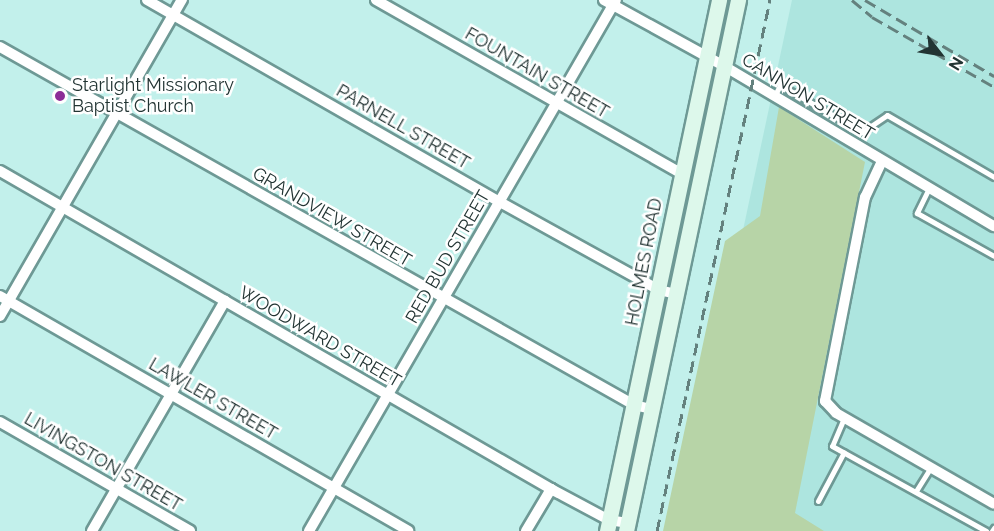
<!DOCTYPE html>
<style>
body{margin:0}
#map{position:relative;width:994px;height:531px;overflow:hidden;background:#c2f0eb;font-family:Raleway,sans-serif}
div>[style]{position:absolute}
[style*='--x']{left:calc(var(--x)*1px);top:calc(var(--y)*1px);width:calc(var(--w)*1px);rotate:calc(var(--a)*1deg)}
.built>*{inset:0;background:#ade5df}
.green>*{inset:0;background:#b7d4a7}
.roads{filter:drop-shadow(2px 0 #6e9995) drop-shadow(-2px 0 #6e9995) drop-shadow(0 2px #6e9995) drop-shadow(0 -2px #6e9995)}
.service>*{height:5px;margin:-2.5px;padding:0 2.5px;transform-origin:2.5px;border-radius:2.5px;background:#fff}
.minor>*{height:10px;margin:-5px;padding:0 5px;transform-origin:5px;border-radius:5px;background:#fff}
.secondary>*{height:15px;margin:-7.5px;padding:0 7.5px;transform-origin:7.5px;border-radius:7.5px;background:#ddf8eb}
.rail>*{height:3px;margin-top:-1.5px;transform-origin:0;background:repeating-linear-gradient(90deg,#64817e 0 12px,transparent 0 18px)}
.dots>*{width:16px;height:16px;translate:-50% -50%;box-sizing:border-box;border:3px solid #fff;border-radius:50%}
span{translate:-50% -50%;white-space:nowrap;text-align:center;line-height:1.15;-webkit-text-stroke:5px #fff;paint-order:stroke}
.street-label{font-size:18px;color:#223433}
.poi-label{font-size:18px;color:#223433}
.left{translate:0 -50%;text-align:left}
.north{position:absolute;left:910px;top:24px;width:60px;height:60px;-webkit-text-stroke:4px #fff;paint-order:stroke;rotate:121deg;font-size:16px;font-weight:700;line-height:24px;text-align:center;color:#223433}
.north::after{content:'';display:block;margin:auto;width:21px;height:27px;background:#223433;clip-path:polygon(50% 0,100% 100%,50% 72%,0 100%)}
</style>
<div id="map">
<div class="built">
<i style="clip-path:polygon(792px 0,994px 0,994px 531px,679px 531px)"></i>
</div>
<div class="green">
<i style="clip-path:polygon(779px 107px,865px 162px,795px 513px,824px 531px,663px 531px,725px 241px,760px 216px)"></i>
</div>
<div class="roads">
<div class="service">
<i style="--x:775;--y:95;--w:11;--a:-63"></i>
<i style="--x:780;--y:85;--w:95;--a:29.8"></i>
<i style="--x:862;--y:132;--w:30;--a:-34"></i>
<i style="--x:887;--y:115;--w:124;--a:30.1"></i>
<i style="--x:929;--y:188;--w:28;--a:116"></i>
<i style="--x:917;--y:213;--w:88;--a:29.2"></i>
<i style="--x:844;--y:418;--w:30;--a:113"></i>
<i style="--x:832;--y:446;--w:176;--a:28.9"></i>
<i style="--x:916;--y:491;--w:28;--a:-58"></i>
<i style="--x:818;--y:501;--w:55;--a:-62"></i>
<i style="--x:992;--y:531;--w:4;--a:-56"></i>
</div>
<div class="minor">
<i style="--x:147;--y:0;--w:407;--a:29.8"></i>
<i style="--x:500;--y:202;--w:182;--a:29"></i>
<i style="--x:659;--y:290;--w:17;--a:13"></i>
<i style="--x:376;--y:0;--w:352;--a:29.6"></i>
<i style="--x:604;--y:0;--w:137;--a:28.8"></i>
<i style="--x:724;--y:66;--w:314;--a:30.7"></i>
<i style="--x:0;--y:47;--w:728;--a:29.45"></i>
<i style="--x:634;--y:405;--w:17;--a:13"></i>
<i style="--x:882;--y:161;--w:40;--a:115"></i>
<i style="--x:865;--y:197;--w:208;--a:101.1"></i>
<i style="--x:825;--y:401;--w:16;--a:47"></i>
<i style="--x:836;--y:413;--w:182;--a:29.9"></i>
<i style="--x:0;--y:171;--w:636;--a:29.99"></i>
<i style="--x:551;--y:489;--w:66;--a:28.1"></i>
<i style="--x:609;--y:520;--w:18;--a:9"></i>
<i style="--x:0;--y:296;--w:471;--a:29.9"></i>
<i style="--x:0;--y:316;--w:365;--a:-60.1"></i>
<i style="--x:0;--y:422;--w:219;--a:29.8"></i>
<i style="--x:92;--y:531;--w:266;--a:-60"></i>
<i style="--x:309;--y:531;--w:613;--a:-59.97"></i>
<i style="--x:526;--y:531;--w:49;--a:-59.2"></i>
</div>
<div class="secondary">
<i style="--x:607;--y:531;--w:543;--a:-78.09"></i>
<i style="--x:626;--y:531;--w:543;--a:-78.09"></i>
</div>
</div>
<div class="rail">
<i style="--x:852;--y:0;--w:26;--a:40"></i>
<i style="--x:872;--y:17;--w:141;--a:29.8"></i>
<i style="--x:865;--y:0;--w:150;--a:30.5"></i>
<i style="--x:657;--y:531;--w:543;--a:-77.99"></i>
</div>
<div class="dots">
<i style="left:60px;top:96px;background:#8c2d97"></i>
</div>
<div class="street-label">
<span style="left:537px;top:73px;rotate:30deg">FOUNTAIN STREET</span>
<span style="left:808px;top:97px;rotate:31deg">CANNON STREET</span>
<span style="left:403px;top:127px;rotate:30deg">PARNELL STREET</span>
<span style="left:332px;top:217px;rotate:30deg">GRANDVIEW STREET</span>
<span style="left:448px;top:257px;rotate:-60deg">RED BUD STREET</span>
<span style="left:644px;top:262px;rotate:-79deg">HOLMES ROAD</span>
<span style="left:320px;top:337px;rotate:30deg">WOODWARD STREET</span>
<span style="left:213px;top:399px;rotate:30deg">LAWLER STREET</span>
<span style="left:103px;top:462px;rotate:30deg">LIVINGSTON STREET</span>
</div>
<div class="poi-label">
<span class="left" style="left:72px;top:96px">Starlight Missionary<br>Baptist Church</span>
</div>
<div class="north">N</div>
</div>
